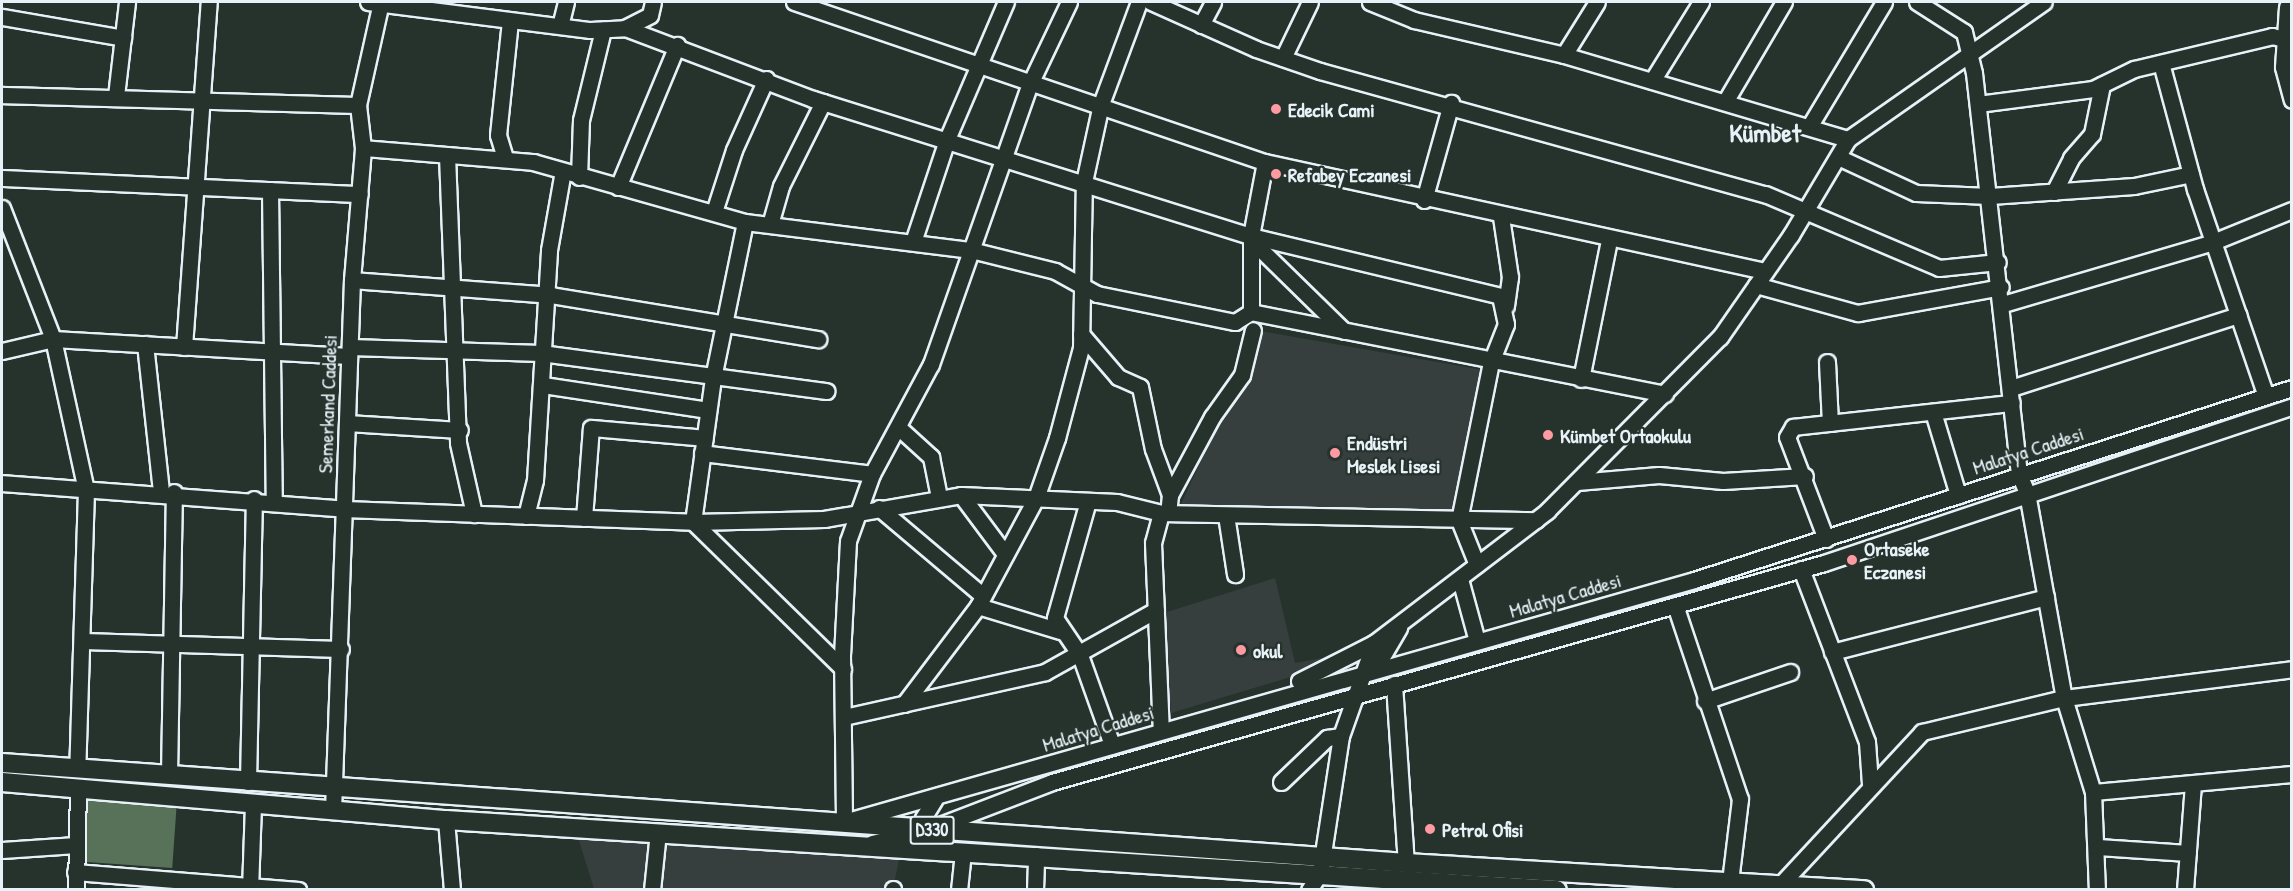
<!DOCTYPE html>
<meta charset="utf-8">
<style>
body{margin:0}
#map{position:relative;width:2293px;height:891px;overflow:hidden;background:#26332d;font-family:"Patrick Hand",sans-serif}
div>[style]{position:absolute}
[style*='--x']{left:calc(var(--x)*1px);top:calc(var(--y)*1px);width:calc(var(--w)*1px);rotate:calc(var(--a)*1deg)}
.built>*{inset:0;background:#373f3e}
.green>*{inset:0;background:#577259;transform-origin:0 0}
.roads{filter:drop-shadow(2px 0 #e8f1f8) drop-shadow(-2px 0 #e8f1f8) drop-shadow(0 2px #e8f1f8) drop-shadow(0 -2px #e8f1f8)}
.minor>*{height:15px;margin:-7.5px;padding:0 7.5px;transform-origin:7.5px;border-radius:7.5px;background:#26332d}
.major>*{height:18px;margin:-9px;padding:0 9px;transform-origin:9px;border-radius:9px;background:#26332d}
.dots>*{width:16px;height:16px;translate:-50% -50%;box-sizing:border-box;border:3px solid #26332d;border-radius:50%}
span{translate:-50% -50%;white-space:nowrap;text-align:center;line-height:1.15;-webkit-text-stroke:4.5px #26332d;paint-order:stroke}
.shield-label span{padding:2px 4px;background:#26332d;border:2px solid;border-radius:4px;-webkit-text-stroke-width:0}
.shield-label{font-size:18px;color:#e8f1f8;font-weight:700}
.poi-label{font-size:20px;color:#e8f1f8;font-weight:700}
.left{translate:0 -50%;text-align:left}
.street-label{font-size:20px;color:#e8f1f8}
.district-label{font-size:26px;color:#e8f1f8;font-weight:700}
.frame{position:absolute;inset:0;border:3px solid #e8f1f8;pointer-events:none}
</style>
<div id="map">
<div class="built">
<i style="clip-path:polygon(1249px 329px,1483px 370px,1454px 513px,1181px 504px,1228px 403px)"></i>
<i style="clip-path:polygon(1275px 578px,1295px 663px,1323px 658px,1297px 675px,1171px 713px,1164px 613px)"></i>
<i style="clip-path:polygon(577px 834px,657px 839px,899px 859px,893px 889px,594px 889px)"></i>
</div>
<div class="green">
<i style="left:88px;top:797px;width:89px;height:65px;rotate:4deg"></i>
</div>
<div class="roads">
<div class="minor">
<i style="--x:368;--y:2;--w:224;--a:7.2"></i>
<i style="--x:590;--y:30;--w:35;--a:-3"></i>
<i style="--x:625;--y:28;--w:28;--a:-27"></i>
<i style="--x:650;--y:15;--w:13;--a:-77"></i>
<i style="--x:794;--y:2;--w:497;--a:18.8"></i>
<i style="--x:1265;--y:162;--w:512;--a:12.3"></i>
<i style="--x:1069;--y:2;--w:93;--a:115.5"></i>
<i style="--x:1029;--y:86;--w:295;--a:109.4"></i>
<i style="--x:931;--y:364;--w:125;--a:118.2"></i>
<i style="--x:872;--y:474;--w:71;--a:109.7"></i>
<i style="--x:848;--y:541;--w:114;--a:93"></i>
<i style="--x:842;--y:655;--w:167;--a:89.3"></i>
<i style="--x:844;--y:822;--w:884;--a:-15.89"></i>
<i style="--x:1694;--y:580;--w:628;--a:-17.8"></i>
<i style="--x:1151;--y:2;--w:115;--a:24.1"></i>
<i style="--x:1256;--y:49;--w:68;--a:19"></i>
<i style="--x:1320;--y:71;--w:462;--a:15.5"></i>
<i style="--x:1765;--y:194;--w:189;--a:23"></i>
<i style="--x:1939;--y:268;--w:59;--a:-5.8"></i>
<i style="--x:1370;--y:2;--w:48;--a:22.2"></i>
<i style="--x:1414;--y:20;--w:154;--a:13.1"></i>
<i style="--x:1564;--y:55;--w:296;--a:16.5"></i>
<i style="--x:1917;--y:2;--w:56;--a:32.6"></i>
<i style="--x:1964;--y:32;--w:42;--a:76.3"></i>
<i style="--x:1974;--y:73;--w:404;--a:83.6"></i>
<i style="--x:2019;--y:474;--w:21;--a:67"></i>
<i style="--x:2027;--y:493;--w:208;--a:79.8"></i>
<i style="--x:2064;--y:698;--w:98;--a:72.9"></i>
<i style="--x:2093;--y:792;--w:98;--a:87.7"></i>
<i style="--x:2287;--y:7;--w:60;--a:93.8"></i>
<i style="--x:2283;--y:67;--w:34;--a:75"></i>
<i style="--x:2;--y:17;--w:123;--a:9.8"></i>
<i style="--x:1201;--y:25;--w:26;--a:-62"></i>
<i style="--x:560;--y:26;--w:25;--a:-76"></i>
<i style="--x:625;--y:28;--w:201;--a:20.7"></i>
<i style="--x:813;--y:99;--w:459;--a:17.4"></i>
<i style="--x:1251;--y:236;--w:256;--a:13.5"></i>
<i style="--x:1500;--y:296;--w:29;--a:78"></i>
<i style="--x:1506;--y:324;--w:41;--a:111.5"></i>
<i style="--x:1491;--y:362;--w:161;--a:101.4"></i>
<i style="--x:1459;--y:520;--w:48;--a:68.2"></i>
<i style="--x:1564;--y:55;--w:62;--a:-58.1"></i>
<i style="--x:1283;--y:58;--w:62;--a:-64.3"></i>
<i style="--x:2161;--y:63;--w:131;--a:74.9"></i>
<i style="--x:2195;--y:189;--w:219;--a:71.1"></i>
<i style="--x:1652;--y:81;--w:93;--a:-58.2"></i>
<i style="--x:2;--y:95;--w:356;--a:1.6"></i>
<i style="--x:116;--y:96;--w:95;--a:-83.3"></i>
<i style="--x:1725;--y:102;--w:116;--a:-59.5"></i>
<i style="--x:1978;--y:104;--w:116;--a:-7.4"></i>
<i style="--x:2093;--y:89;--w:46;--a:-26"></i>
<i style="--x:2134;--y:69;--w:142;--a:-13.4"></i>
<i style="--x:2272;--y:36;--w:21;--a:14"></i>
<i style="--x:1809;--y:127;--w:146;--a:-59"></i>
<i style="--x:363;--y:148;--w:171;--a:4.7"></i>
<i style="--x:533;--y:162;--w:220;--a:15.8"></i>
<i style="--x:745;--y:222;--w:228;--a:7.1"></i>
<i style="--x:971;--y:250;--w:87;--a:14"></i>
<i style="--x:1055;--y:271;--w:48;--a:28.7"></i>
<i style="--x:1097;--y:294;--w:141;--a:11.5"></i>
<i style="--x:1235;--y:322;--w:19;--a:-32"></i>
<i style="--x:1251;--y:312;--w:422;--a:11.2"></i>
<i style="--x:447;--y:155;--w:288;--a:87.8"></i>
<i style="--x:458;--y:443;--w:73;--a:77.3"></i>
<i style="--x:1838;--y:157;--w:86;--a:24.8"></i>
<i style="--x:1916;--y:193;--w:74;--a:2.3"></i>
<i style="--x:1990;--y:196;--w:144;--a:-4"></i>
<i style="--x:2134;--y:186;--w:58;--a:-11.9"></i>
<i style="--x:505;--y:158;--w:24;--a:-107"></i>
<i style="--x:498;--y:135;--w:115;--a:-84"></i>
<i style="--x:579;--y:177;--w:57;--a:-88"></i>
<i style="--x:581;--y:120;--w:93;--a:-76.3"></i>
<i style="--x:2;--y:178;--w:358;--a:2.6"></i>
<i style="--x:618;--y:187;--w:154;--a:-67.4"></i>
<i style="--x:270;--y:190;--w:311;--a:89.3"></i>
<i style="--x:2054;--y:192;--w:38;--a:-63"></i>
<i style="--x:2071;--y:158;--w:32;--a:-49"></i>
<i style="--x:2092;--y:134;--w:50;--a:-78.5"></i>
<i style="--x:1424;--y:200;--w:101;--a:-74.4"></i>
<i style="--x:2;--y:208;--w:141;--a:68.7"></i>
<i style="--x:53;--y:339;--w:155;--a:77.7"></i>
<i style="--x:86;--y:490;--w:279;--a:91.8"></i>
<i style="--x:714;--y:212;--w:65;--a:-72.1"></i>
<i style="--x:734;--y:150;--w:78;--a:-65.7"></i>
<i style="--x:1501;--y:217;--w:61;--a:81.5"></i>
<i style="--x:1510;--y:277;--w:29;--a:98"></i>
<i style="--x:771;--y:221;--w:36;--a:-74"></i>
<i style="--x:781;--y:186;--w:94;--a:-63.4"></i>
<i style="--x:745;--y:222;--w:159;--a:101.6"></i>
<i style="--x:713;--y:378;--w:145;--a:97.9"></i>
<i style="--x:693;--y:522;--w:210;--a:44.4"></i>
<i style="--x:1251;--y:240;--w:130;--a:44.4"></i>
<i style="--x:913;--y:242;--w:111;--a:-71.6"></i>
<i style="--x:948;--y:137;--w:147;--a:-66.8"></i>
<i style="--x:352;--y:280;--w:200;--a:4.3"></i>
<i style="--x:551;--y:295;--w:271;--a:9.4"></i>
<i style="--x:1756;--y:285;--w:106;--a:15.4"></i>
<i style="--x:1858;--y:313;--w:145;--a:-10.3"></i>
<i style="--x:2003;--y:304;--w:219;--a:-16.4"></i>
<i style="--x:2213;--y:242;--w:85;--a:-22.1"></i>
<i style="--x:1251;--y:312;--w:76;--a:-90"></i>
<i style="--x:1251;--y:236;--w:75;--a:-79.3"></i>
<i style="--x:1081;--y:334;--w:57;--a:49.3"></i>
<i style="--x:1118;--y:377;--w:24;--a:24"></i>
<i style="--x:1140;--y:387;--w:63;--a:78.2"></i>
<i style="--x:1153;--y:449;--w:49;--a:69.7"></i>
<i style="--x:1170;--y:495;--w:18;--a:96"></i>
<i style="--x:145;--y:344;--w:149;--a:83.8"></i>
<i style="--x:184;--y:347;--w:346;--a:-85.9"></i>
<i style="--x:350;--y:347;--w:191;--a:1.8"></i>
<i style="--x:541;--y:353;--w:288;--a:7.6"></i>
<i style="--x:2;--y:351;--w:52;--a:-13.2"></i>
<i style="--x:53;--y:339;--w:296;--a:3.3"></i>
<i style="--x:1827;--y:362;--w:61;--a:87.2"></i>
<i style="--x:1581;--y:379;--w:142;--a:-78.6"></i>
<i style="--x:543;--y:385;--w:167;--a:8.6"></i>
<i style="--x:2011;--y:388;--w:239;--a:-17.8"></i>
<i style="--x:1933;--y:412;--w:87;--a:73.2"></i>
<i style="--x:347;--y:423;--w:113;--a:3.5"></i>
<i style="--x:898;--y:427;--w:45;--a:42.3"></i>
<i style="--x:931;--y:457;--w:41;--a:78.7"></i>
<i style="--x:702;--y:453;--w:171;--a:7"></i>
<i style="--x:1577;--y:482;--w:82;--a:-4.9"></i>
<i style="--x:1659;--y:475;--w:64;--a:5.4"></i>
<i style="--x:1723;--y:481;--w:82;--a:-3.5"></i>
<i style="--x:2;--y:483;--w:343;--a:4.3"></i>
<i style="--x:344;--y:509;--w:349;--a:2.1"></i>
<i style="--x:693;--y:522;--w:131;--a:-1.3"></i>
<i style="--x:824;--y:519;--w:139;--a:-9.9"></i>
<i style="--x:961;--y:495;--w:156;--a:2.6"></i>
<i style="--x:1117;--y:502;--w:45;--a:14"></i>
<i style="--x:1161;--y:513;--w:375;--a:1.1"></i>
<i style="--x:961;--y:495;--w:74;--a:53.3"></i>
<i style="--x:1170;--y:495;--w:89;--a:-61.7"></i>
<i style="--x:1212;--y:417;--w:52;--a:-54.5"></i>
<i style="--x:1242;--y:375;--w:46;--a:-76.3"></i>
<i style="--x:1088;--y:501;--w:122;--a:105.8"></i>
<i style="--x:1055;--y:618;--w:45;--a:56"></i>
<i style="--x:1080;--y:655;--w:96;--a:70.4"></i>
<i style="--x:879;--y:508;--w:136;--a:40.2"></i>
<i style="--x:1161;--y:513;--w:31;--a:105"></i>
<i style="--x:1153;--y:543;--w:187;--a:87.6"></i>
<i style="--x:1226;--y:515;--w:60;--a:81.3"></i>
<i style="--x:526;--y:516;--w:37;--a:-76"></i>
<i style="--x:535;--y:480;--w:230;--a:-86.5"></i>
<i style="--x:549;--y:250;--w:80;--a:-80"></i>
<i style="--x:584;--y:518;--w:90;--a:-85.6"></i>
<i style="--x:591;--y:428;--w:114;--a:5"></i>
<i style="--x:1826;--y:539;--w:109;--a:-110.9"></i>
<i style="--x:1787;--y:437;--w:12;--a:-59"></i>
<i style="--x:1793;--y:427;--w:220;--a:-6.3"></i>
<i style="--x:1801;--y:569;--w:185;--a:69.1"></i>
<i style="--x:1867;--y:742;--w:42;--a:85.9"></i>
<i style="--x:1460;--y:579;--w:64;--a:74.7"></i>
<i style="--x:1675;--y:605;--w:205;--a:71.5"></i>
<i style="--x:1740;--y:799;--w:84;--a:96.9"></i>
<i style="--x:978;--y:606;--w:86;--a:17"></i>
<i style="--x:83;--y:641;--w:258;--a:1.8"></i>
<i style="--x:1832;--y:652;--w:221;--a:-14.4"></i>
<i style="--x:1375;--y:669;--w:48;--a:-59.7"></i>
<i style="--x:1299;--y:681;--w:84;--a:-26.9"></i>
<i style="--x:1394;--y:684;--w:179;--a:86.2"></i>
<i style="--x:1705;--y:701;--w:90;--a:-18.8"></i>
<i style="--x:904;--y:704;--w:123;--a:-52.9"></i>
<i style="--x:978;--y:606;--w:123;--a:-61.8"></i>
<i style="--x:1036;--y:498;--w:64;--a:-70.7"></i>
<i style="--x:1057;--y:438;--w:93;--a:-75.1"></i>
<i style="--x:1081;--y:348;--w:166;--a:-89"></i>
<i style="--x:1084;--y:182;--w:80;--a:-77.7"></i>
<i style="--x:1101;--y:104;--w:109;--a:-69.6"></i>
<i style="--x:844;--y:717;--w:206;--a:-12.6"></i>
<i style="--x:1045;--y:672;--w:127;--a:-29.2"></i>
<i style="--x:169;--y:775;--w:283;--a:-89"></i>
<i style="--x:248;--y:782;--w:283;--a:-88.8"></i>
<i style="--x:1281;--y:782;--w:64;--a:-43.7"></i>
<i style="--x:1327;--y:738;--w:14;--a:-8"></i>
<i style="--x:2093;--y:792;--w:200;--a:-5.2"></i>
<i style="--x:333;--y:811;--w:531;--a:-87.95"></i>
<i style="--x:352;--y:280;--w:132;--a:-85.2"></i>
<i style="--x:363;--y:148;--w:43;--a:-96.6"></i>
<i style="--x:358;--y:105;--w:106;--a:-77.4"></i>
<i style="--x:446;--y:820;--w:70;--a:85.1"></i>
<i style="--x:930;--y:839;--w:22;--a:-108"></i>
<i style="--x:923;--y:818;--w:22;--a:-58"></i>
<i style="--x:872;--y:843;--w:57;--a:-13.3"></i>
<i style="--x:927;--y:830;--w:134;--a:-21"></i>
<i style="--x:1052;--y:782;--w:802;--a:-15.84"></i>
<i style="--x:1824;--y:563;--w:494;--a:-18.5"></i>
<i style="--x:2098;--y:847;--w:90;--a:3.8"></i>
<i style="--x:2;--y:850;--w:74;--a:-3.9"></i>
<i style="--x:75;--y:872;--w:224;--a:4.6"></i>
<i style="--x:1780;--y:885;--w:209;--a:-47.1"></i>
<i style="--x:1922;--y:732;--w:146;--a:-13.5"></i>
<i style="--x:2064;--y:698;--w:230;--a:-7.2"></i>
<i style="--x:76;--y:890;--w:103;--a:-88.9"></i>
<i style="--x:250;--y:890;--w:86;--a:-88"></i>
<i style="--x:652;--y:890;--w:58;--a:-84.1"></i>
<i style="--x:893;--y:890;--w:1;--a:-90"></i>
<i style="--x:959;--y:890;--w:39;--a:-84"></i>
<i style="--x:1035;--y:890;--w:35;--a:-88"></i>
<i style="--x:1309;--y:890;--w:20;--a:-57"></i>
<i style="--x:1320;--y:873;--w:139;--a:-81.3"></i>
<i style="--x:1341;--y:736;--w:99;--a:-70.5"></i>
<i style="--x:1374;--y:643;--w:218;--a:-37.3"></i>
<i style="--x:1547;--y:511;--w:245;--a:-45.2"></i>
<i style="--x:1720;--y:337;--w:124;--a:-55.2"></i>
<i style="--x:1791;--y:235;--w:112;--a:-59.3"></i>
<i style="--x:1848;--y:139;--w:239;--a:-35"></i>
<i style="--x:2185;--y:890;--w:106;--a:-85.7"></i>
</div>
<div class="major">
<i style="--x:2;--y:763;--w:1408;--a:4.07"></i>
<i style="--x:1406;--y:863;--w:459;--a:3.4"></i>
<i style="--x:2;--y:782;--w:446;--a:4.9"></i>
<i style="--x:446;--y:820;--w:1113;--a:3.61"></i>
</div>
</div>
<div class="dots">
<i style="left:1276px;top:109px;background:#ff9aa2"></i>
<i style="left:1276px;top:174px;background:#ff9aa2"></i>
<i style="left:1548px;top:435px;background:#ff9aa2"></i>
<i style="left:1335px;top:453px;background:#ff9aa2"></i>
<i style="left:1852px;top:560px;background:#ff9aa2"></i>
<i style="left:1241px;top:650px;background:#ff9aa2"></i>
<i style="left:1430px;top:829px;background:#ff9aa2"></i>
</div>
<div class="shield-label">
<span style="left:932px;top:830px">D330</span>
</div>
<div class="poi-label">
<span class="left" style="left:1288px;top:109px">Edecik Cami</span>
<span class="left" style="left:1288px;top:174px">Refabey Eczanesi</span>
<span class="left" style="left:1560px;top:435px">Kümbet Ortaokulu</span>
<span class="left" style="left:1347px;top:454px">Endüstri<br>Meslek Lisesi</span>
<span class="left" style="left:1864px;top:560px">Ortaseke<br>Eczanesi</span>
<span class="left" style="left:1253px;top:650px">okul</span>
<span class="left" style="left:1442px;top:829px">Petrol Ofisi</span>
</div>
<div class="street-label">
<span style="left:327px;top:404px;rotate:-88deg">Semerkand Caddesi</span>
<span style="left:2028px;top:450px;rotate:-18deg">Malatya Caddesi</span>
<span style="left:1565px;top:595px;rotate:-16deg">Malatya Caddesi</span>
<span style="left:1098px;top:728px;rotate:-17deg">Malatya Caddesi</span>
</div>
<div class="district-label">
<span style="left:1765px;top:133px">Kümbet</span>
</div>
<div class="frame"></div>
</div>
